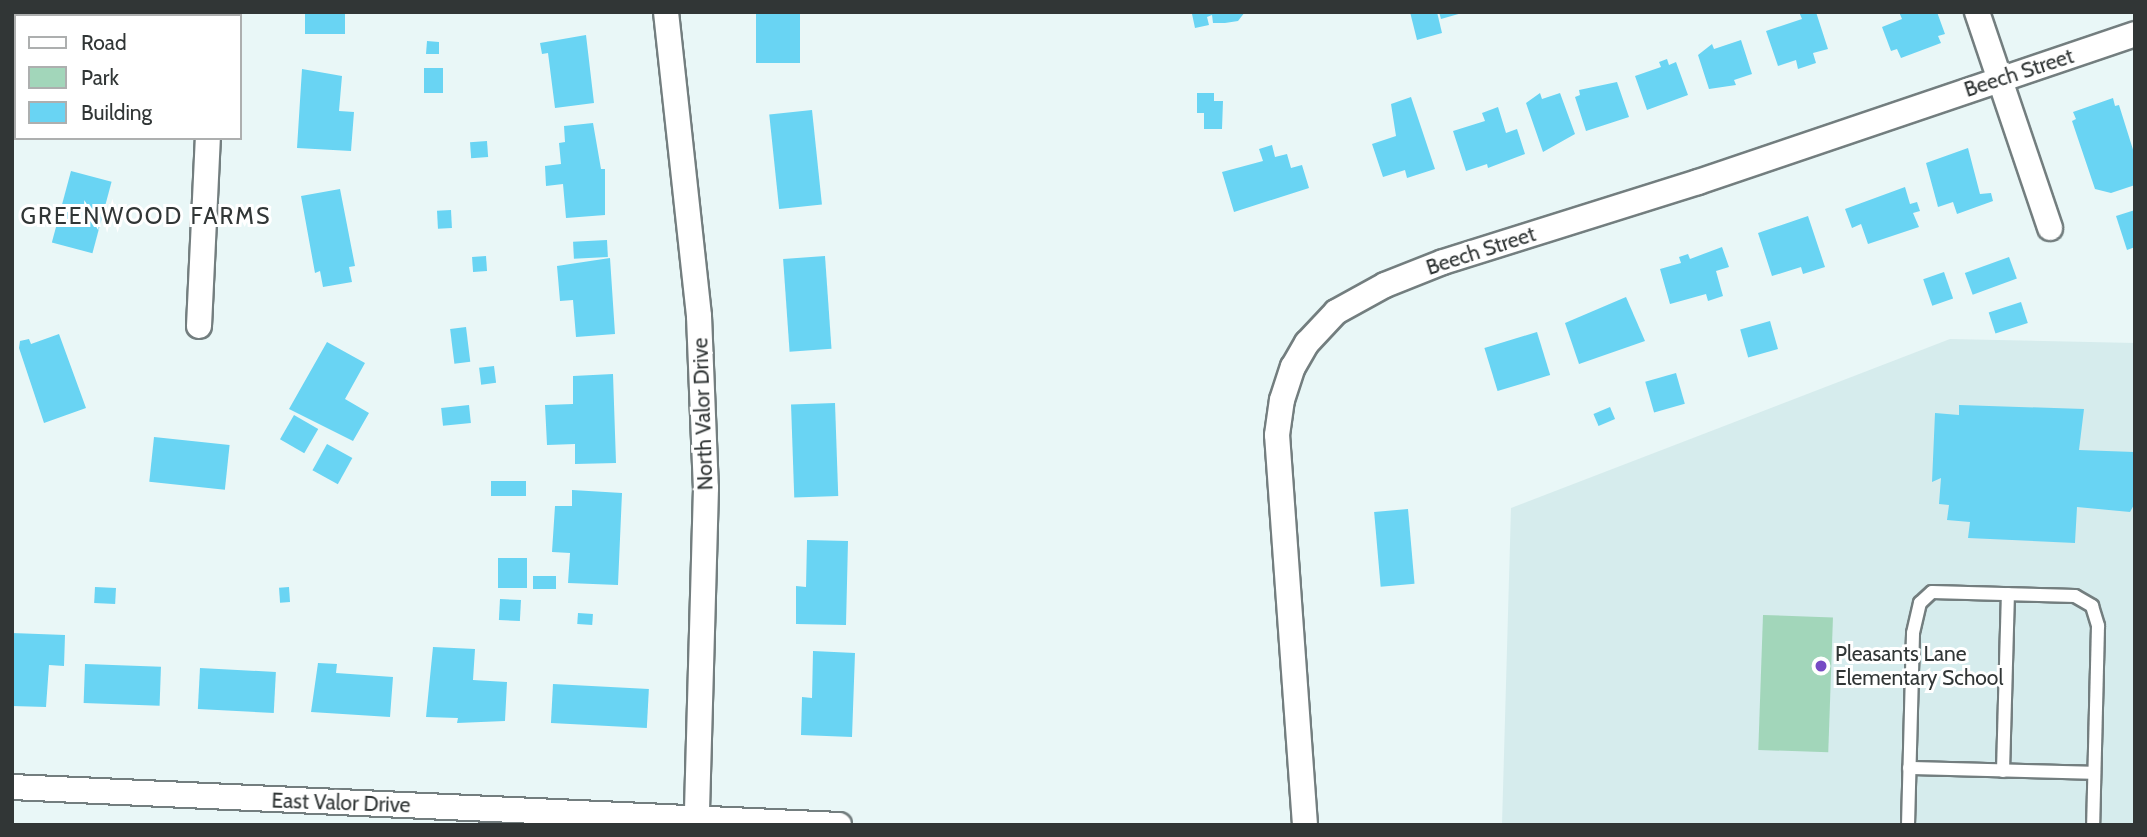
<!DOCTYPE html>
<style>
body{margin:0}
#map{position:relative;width:2147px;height:837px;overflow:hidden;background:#e9f7f7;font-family:Cabin,sans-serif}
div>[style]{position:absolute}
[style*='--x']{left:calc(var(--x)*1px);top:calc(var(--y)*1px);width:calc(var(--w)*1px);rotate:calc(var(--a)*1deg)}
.built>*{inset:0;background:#d6eced}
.green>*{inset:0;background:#a2d6ba;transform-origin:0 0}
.building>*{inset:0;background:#69d4f3;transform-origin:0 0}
.roads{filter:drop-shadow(2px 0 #737e7f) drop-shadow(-2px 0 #737e7f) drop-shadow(0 2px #737e7f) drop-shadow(0 -2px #737e7f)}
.lane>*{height:12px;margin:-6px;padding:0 6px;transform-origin:6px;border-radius:6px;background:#fff}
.street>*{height:24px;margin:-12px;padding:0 12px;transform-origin:12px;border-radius:12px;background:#fff}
.dots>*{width:19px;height:19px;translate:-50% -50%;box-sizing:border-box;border:4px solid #fff;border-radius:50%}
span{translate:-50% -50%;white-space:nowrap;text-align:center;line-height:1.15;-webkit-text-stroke:6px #fff;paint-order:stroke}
.street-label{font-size:21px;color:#313636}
.poi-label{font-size:21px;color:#313636}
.left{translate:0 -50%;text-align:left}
.neighbourhood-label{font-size:23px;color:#313636;letter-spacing:2px}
.frame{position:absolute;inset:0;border:14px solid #313636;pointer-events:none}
.legend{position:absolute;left:14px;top:14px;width:228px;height:126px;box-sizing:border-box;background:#fff;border:2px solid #adafaf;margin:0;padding:9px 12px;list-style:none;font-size:21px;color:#313636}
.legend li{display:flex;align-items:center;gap:14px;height:35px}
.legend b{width:35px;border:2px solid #adafaf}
</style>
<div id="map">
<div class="built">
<i style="clip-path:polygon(1950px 339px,2135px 343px,2135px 825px,1502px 825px,1511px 508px)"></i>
</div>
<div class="green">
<i style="left:1763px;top:615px;width:70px;height:135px;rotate:2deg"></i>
</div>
<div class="building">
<i style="clip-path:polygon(93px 12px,132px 12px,93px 16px)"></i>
<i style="left:305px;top:12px;width:40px;height:22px"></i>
<i style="left:756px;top:12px;width:44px;height:51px"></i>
<i style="clip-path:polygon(1245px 12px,1238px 21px,1225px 23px,1213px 23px,1212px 15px,1207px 17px,1209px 25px,1195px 28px,1192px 14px)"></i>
<i style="clip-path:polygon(1410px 12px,1437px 12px,1442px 33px,1417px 40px)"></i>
<i style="clip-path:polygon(1439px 12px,1462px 12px,1462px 13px,1441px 19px)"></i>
<i style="clip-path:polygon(1799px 12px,1816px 12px,1828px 49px,1813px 53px,1816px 63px,1798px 69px,1796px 60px,1778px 66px,1766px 31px,1802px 19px)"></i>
<i style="clip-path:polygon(1899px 12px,1937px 12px,1945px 34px,1938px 36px,1941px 43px,1901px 58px,1897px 49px,1891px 51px,1882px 27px,1902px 19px)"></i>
<i style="clip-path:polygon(586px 35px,594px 103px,555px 108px,548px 53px,542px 54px,540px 43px)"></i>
<i style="clip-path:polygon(1741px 40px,1752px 74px,1734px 80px,1736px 85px,1709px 89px,1698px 55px,1712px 44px,1714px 49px)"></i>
<i style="clip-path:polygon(427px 41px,439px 42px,439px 54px,426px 54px)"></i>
<i style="clip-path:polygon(1667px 59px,1669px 65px,1676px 62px,1688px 95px,1647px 110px,1635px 76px,1661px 67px,1659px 62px)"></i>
<i style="left:424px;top:68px;width:19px;height:25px"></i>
<i style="clip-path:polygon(302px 69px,342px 76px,339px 111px,354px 112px,351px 151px,297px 148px)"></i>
<i style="clip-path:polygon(1617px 82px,1629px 117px,1586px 131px,1575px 97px,1580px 95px,1579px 90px)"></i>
<i style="clip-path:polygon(1197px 93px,1214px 93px,1214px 101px,1223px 101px,1222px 129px,1204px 129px,1204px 113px,1197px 113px)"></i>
<i style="clip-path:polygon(1540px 93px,1542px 99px,1560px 93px,1575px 134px,1543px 152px,1526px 103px)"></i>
<i style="clip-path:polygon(1411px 97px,1435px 169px,1407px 178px,1405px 170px,1383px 177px,1372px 144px,1396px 136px,1391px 104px)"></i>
<i style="clip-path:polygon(2113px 98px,2115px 106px,2119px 105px,2135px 156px,2135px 185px,2111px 193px,2095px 189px,2072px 121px,2076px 119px,2073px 112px)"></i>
<i style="clip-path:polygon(1498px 107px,1506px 133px,1517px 129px,1525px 154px,1488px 168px,1487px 164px,1466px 171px,1453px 131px,1485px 121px,1482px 113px)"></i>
<i style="left:812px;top:110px;width:95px;height:43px;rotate:84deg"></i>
<i style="clip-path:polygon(593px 123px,601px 169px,605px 169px,605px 215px,566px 218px,563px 184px,546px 186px,545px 166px,561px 164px,559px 143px,565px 142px,564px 126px)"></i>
<i style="left:487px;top:141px;width:16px;height:17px;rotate:86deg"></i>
<i style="clip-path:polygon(1272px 145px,1275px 157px,1287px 154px,1291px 168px,1302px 165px,1309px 188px,1234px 212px,1222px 172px,1263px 161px,1259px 149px)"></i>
<i style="clip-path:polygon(1968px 148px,1980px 194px,1991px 193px,1993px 201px,1957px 214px,1953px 202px,1938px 207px,1926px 163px)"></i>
<i style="left:71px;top:171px;width:42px;height:74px;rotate:15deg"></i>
<i style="clip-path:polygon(1905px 187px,1910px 204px,1917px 202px,1920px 211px,1913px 213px,1919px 227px,1868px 244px,1861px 224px,1852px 228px,1845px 209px)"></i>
<i style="clip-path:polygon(340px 189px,355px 266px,349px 267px,352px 282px,323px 287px,320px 271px,315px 273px,301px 196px)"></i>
<i style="left:451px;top:210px;width:18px;height:14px;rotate:87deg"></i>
<i style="clip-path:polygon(2135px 210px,2135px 247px,2127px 250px,2116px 216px)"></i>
<i style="clip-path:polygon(1808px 216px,1825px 267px,1803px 274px,1801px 267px,1772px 276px,1758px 233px)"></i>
<i style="left:607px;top:240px;width:17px;height:34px;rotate:87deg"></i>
<i style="clip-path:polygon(1722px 247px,1729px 267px,1716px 271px,1723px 296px,1708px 301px,1706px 294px,1670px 304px,1660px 269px,1681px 263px,1679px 257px,1688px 254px,1690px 259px)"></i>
<i style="left:486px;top:256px;width:15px;height:14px;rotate:86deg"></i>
<i style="left:825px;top:256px;width:93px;height:42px;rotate:86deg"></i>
<i style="left:2009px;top:257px;width:23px;height:47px;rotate:70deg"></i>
<i style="clip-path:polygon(610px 258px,615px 334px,576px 337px,573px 300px,560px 301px,557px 266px)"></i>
<i style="left:1944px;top:272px;width:28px;height:22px;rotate:71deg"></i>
<i style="clip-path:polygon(1626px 297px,1645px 341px,1579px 364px,1565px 323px)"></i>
<i style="left:2021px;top:302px;width:22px;height:34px;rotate:72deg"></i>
<i style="left:1770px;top:321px;width:29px;height:31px;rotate:74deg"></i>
<i style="left:466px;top:327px;width:35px;height:16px;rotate:83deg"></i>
<i style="left:1537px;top:332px;width:45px;height:55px;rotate:73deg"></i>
<i style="clip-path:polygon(59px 334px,86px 408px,44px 423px,19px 348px,20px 341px,29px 339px,31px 344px)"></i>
<i style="clip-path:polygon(327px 342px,365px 363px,345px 399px,369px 413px,353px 441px,289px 409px)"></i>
<i style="left:494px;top:366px;width:17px;height:15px;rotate:83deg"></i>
<i style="left:1676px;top:373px;width:32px;height:32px;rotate:74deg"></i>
<i style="clip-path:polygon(613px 374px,616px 463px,575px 464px,575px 444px,547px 445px,545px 405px,573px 404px,573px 376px)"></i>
<i style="left:835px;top:403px;width:93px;height:44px;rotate:88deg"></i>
<i style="left:469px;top:405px;width:18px;height:28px;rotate:84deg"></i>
<i style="clip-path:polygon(1959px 405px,2084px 409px,2079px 450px,2134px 452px,2135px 503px,2130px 512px,2077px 507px,2075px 543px,1968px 538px,1970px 522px,1947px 520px,1949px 505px,1939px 504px,1941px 478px,1932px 482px,1935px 413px,1959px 415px)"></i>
<i style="left:1610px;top:407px;width:13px;height:18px;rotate:67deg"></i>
<i style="left:294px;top:415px;width:28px;height:28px;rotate:30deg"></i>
<i style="left:154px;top:437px;width:76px;height:45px;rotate:6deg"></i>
<i style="left:327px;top:444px;width:29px;height:30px;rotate:29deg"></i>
<i style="left:526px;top:481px;width:15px;height:35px;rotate:90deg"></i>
<i style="clip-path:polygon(572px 490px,622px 493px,618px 585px,568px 583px,570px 553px,552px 552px,555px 506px,572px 506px)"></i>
<i style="left:1408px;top:509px;width:75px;height:34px;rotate:85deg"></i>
<i style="clip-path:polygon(807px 540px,848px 541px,846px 625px,796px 624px,796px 586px,806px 587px)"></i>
<i style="left:498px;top:558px;width:29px;height:30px"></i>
<i style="left:533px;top:576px;width:23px;height:13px"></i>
<i style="left:95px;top:587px;width:21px;height:16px;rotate:3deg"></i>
<i style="left:289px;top:587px;width:15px;height:10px;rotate:86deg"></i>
<i style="left:500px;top:599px;width:21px;height:21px;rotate:3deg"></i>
<i style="left:578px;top:613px;width:15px;height:11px;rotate:4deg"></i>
<i style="clip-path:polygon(12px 633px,65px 635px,64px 666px,49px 665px,46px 707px,12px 706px)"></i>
<i style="clip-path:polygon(433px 647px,475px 649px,473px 680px,507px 682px,505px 721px,457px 723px,458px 718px,426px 717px)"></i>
<i style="clip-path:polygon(813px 651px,855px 653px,852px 737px,801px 735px,802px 697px,812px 698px)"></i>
<i style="clip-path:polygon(318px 663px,337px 664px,336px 673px,393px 677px,390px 717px,311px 712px)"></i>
<i style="left:85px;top:664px;width:76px;height:39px;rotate:2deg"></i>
<i style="left:200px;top:668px;width:76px;height:41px;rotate:3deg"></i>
<i style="left:553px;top:684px;width:96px;height:39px;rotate:3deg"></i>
</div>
<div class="roads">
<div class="lane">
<i style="--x:1909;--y:768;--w:185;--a:1.5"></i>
<i style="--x:2003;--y:771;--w:177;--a:-88.4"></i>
<i style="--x:1908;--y:825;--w:192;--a:-88.5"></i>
<i style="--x:1913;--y:633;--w:31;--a:-77"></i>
<i style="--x:1920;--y:603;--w:16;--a:-43"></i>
<i style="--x:1932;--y:592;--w:143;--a:1.6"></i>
<i style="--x:2075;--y:596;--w:20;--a:30"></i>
<i style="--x:2092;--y:606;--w:21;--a:73"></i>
<i style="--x:2098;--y:626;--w:199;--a:91.4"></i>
</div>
<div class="street">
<i style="--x:666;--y:12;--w:306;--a:83.8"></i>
<i style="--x:699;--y:316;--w:172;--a:87.7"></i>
<i style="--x:706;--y:488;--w:330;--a:91.6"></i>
<i style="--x:1977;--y:12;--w:228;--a:71.3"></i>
<i style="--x:216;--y:16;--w:4;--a:-90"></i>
<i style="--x:199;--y:326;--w:188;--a:-87.3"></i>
<i style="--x:12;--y:787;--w:828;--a:2.63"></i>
<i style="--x:1305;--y:825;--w:391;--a:-94.1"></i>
<i style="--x:1277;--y:435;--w:35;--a:-82"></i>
<i style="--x:1282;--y:400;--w:35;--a:-72"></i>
<i style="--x:1293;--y:367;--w:28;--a:-60"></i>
<i style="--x:1307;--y:343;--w:42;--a:-46.9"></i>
<i style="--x:1336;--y:312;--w:56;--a:-28.9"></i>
<i style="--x:1385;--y:285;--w:62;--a:-21.6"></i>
<i style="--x:1443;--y:262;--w:267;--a:-17.4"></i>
<i style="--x:1698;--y:182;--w:461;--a:-18.7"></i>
</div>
</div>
<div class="dots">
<i style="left:1821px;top:666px;background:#764bc4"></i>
</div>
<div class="street-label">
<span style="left:2019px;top:73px;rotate:-18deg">Beech Street</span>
<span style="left:1481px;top:251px;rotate:-18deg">Beech Street</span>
<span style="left:703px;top:414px;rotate:-92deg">North Valor Drive</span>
<span style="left:341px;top:803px;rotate:2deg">East Valor Drive</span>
</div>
<div class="poi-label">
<span class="left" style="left:1835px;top:666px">Pleasants Lane<br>Elementary School</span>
</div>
<div class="neighbourhood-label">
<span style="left:146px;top:216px">GREENWOOD FARMS</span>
</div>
<div class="frame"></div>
<ul class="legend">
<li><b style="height:9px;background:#fff"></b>Road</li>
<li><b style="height:19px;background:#a2d6ba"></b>Park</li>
<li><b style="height:19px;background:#69d4f3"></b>Building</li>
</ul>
</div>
